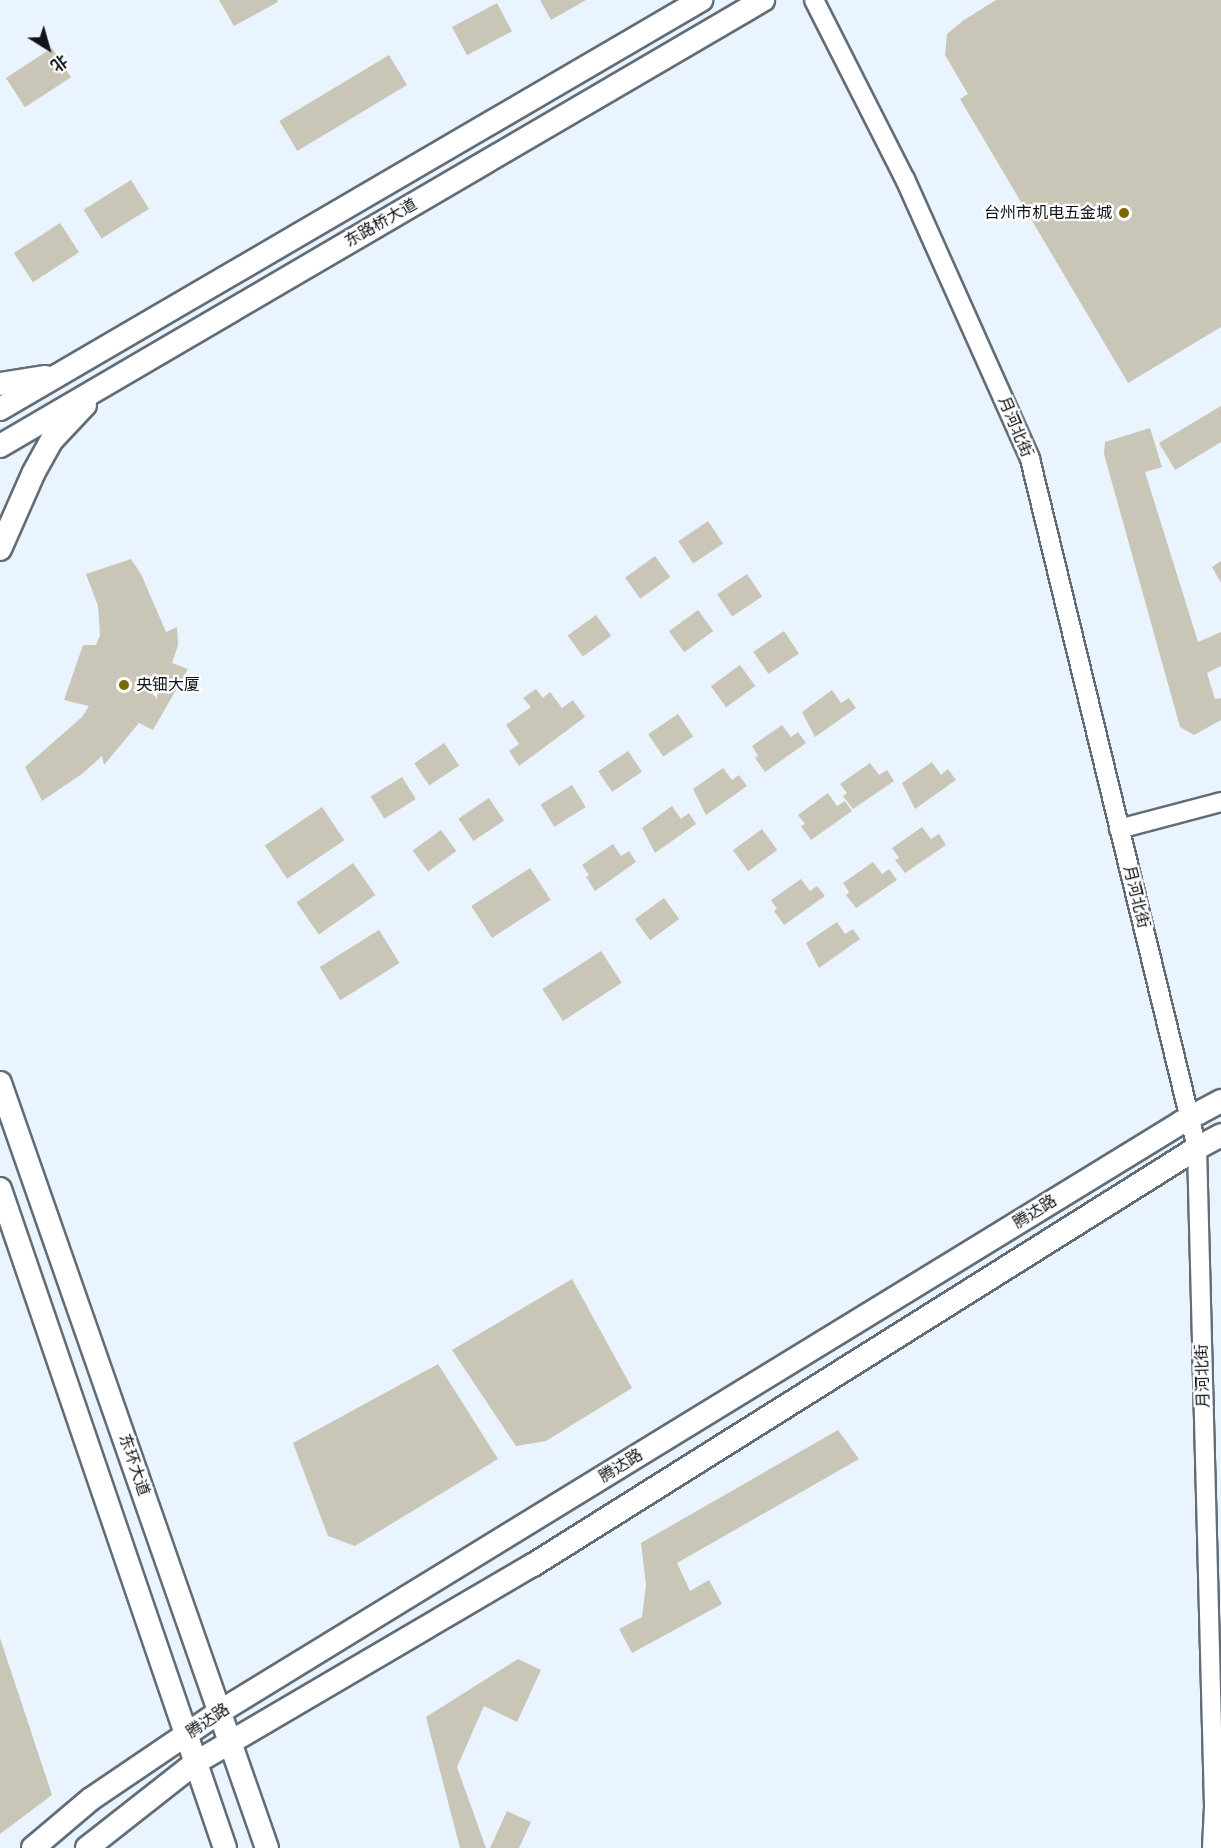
<!DOCTYPE html>
<meta charset="utf-8">
<style>
body{margin:0}
#map{position:relative;width:1221px;height:1848px;overflow:hidden;background:#eaf4fe;font-family:"Roboto Condensed","Noto Sans SC",sans-serif}
div>[style]{position:absolute}
[style*='--x']{left:calc(var(--x)*1px);top:calc(var(--y)*1px);width:calc(var(--w)*1px);rotate:calc(var(--a)*1deg)}
.building>*{inset:0;background:#c9c6b7;transform-origin:0 0}
.roads{filter:drop-shadow(2px 0 #626d77) drop-shadow(-2px 0 #626d77) drop-shadow(0 2px #626d77) drop-shadow(0 -2px #626d77)}
.minor>*{height:18px;margin:-9px;padding:0 9px;transform-origin:9px;border-radius:9px;background:#fff}
.major>*{height:22px;margin:-11px;padding:0 11px;transform-origin:11px;border-radius:11px;background:#fff}
.dots>*{width:16px;height:16px;translate:-50% -50%;box-sizing:border-box;border:3px solid #fff;border-radius:50%}
span{translate:-50% -50%;white-space:nowrap;text-align:center;line-height:1.15;-webkit-text-stroke:4.5px #fff;paint-order:stroke}
.poi-label{font-size:16px;color:#111519}
.right{translate:-100% -50%;text-align:right}
.left{translate:0 -50%;text-align:left}
.street-label{font-size:16px;color:#111519}
.north{position:absolute;left:18px;top:18px;width:60px;height:60px;-webkit-text-stroke:4px #fff;paint-order:stroke;rotate:143deg;font-size:16px;font-weight:700;line-height:24px;text-align:center;color:#111519}
.north::after{content:'';display:block;margin:auto;width:21px;height:27px;background:#111519;clip-path:polygon(50% 0,100% 100%,50% 72%,0 100%)}
</style>
<div id="map">
<div class="building">
<i style="clip-path:polygon(219px 0,277px 0,278px 2px,234px 26px)"></i>
<i style="clip-path:polygon(540px 0,586px 0,551px 20px)"></i>
<i style="clip-path:polygon(996px 0,1221px 0,1221px 327px,1128px 383px,960px 99px,968px 94px,945px 55px,947px 34px,964px 20px)"></i>
<i style="left:497px;top:3px;width:32px;height:51px;rotate:62deg"></i>
<i style="left:52px;top:48px;width:35px;height:55px;rotate:57deg"></i>
<i style="left:389px;top:55px;width:35px;height:128px;rotate:59deg"></i>
<i style="left:131px;top:180px;width:34px;height:56px;rotate:58deg"></i>
<i style="left:60px;top:223px;width:35px;height:55px;rotate:57deg"></i>
<i style="clip-path:polygon(1221px 406px,1221px 442px,1175px 470px,1159px 443px)"></i>
<i style="clip-path:polygon(1150px 428px,1162px 467px,1145px 472px,1198px 642px,1221px 632px,1221px 666px,1207px 673px,1215px 699px,1221px 698px,1221px 720px,1194px 735px,1180px 727px,1104px 454px,1105px 442px)"></i>
<i style="left:708px;top:521px;width:27px;height:36px;rotate:56deg"></i>
<i style="left:655px;top:556px;width:26px;height:37px;rotate:54deg"></i>
<i style="clip-path:polygon(131px 559px,141px 574px,166px 632px,177px 627px,178px 645px,172px 663px,188px 669px,153px 730px,139px 723px,104px 765px,102px 756px,82px 774px,42px 801px,25px 767px,82px 717px,89px 706px,64px 700px,83px 645px,96px 645px,100px 635px,98px 606px,86px 574px)"></i>
<i style="clip-path:polygon(1221px 561px,1221px 583px,1212px 567px)"></i>
<i style="left:747px;top:574px;width:27px;height:36px;rotate:56deg"></i>
<i style="left:698px;top:610px;width:26px;height:36px;rotate:54deg"></i>
<i style="left:596px;top:615px;width:26px;height:35px;rotate:54deg"></i>
<i style="left:784px;top:631px;width:27px;height:37px;rotate:56deg"></i>
<i style="left:740px;top:665px;width:26px;height:36px;rotate:54deg"></i>
<i style="clip-path:polygon(536px 689px,543px 698px,550px 692px,562px 708px,573px 700px,585px 717px,519px 766px,509px 751px,519px 744px,506px 725px,531px 707px,523px 698px)"></i>
<i style="clip-path:polygon(832px 690px,841px 703px,849px 698px,856px 708px,815px 737px,802px 712px)"></i>
<i style="left:678px;top:714px;width:27px;height:36px;rotate:56deg"></i>
<i style="clip-path:polygon(782px 725px,791px 737px,798px 732px,806px 743px,765px 772px,755px 758px,758px 756px,752px 746px)"></i>
<i style="left:444px;top:743px;width:27px;height:36px;rotate:56deg"></i>
<i style="left:628px;top:751px;width:25px;height:36px;rotate:56deg"></i>
<i style="clip-path:polygon(932px 762px,941px 775px,948px 769px,956px 780px,915px 809px,902px 783px)"></i>
<i style="clip-path:polygon(870px 763px,879px 775px,887px 770px,894px 781px,853px 809px,843px 796px,847px 793px,840px 784px)"></i>
<i style="clip-path:polygon(723px 768px,732px 780px,739px 775px,747px 786px,706px 815px,693px 789px)"></i>
<i style="left:402px;top:777px;width:26px;height:37px;rotate:58deg"></i>
<i style="left:572px;top:785px;width:26px;height:37px;rotate:58deg"></i>
<i style="clip-path:polygon(828px 793px,837px 806px,845px 801px,852px 811px,811px 840px,801px 826px,805px 824px,798px 815px)"></i>
<i style="left:489px;top:798px;width:27px;height:37px;rotate:56deg"></i>
<i style="clip-path:polygon(672px 806px,681px 819px,689px 813px,696px 824px,655px 853px,642px 828px)"></i>
<i style="left:322px;top:807px;width:40px;height:69px;rotate:56deg"></i>
<i style="clip-path:polygon(922px 827px,931px 839px,939px 834px,946px 845px,905px 873px,895px 860px,899px 858px,892px 848px)"></i>
<i style="left:762px;top:829px;width:26px;height:36px;rotate:54deg"></i>
<i style="left:441px;top:830px;width:26px;height:35px;rotate:54deg"></i>
<i style="clip-path:polygon(613px 844px,621px 856px,629px 851px,636px 862px,595px 891px,586px 877px,589px 875px,582px 865px)"></i>
<i style="clip-path:polygon(873px 862px,882px 874px,889px 869px,897px 880px,856px 908px,846px 895px,849px 892px,843px 883px)"></i>
<i style="left:353px;top:863px;width:39px;height:69px;rotate:55deg"></i>
<i style="left:530px;top:868px;width:38px;height:70px;rotate:57deg"></i>
<i style="clip-path:polygon(801px 879px,810px 891px,817px 886px,825px 896px,784px 925px,774px 911px,777px 909px,771px 900px)"></i>
<i style="left:664px;top:898px;width:26px;height:36px;rotate:54deg"></i>
<i style="clip-path:polygon(837px 922px,845px 934px,853px 929px,860px 939px,819px 968px,806px 943px)"></i>
<i style="left:379px;top:930px;width:39px;height:70px;rotate:58deg"></i>
<i style="left:601px;top:951px;width:38px;height:70px;rotate:57deg"></i>
<i style="clip-path:polygon(572px 1279px,632px 1388px,546px 1441px,516px 1446px,452px 1350px)"></i>
<i style="clip-path:polygon(438px 1364px,498px 1459px,355px 1546px,328px 1536px,293px 1443px)"></i>
<i style="clip-path:polygon(838px 1430px,859px 1459px,677px 1563px,690px 1591px,709px 1580px,722px 1604px,632px 1653px,619px 1629px,642px 1617px,646px 1585px,641px 1543px)"></i>
<i style="clip-path:polygon(0 1638px,52px 1795px,0 1834px)"></i>
<i style="clip-path:polygon(518px 1659px,541px 1670px,517px 1722px,484px 1706px,457px 1767px,486px 1848px,460px 1848px,426px 1717px)"></i>
<i style="clip-path:polygon(507px 1811px,531px 1822px,519px 1848px,490px 1848px)"></i>
</div>
<div class="roads">
<div class="minor">
<i style="--x:814;--y:0;--w:201;--a:63.1"></i>
<i style="--x:905;--y:179;--w:307;--a:65.9"></i>
<i style="--x:1030;--y:459;--w:709;--a:76.38"></i>
<i style="--x:1197;--y:1148;--w:659;--a:88.52"></i>
<i style="--x:1214;--y:1807;--w:41;--a:92.8"></i>
<i style="--x:1119;--y:829;--w:106;--a:-14.8"></i>
</div>
<div class="major">
<i style="--x:0;--y:384;--w:46;--a:-8.8"></i>
<i style="--x:0;--y:409;--w:812;--a:-30.26"></i>
<i style="--x:0;--y:446;--w:884;--a:-30.31"></i>
<i style="--x:0;--y:549;--w:84;--a:-66.2"></i>
<i style="--x:34;--y:472;--w:37;--a:-61"></i>
<i style="--x:52;--y:440;--w:48;--a:-46.7"></i>
<i style="--x:0;--y:1083;--w:810;--a:70.76"></i>
<i style="--x:0;--y:1189;--w:696;--a:71.15"></i>
<i style="--x:33;--y:1848;--w:76;--a:-40.2"></i>
<i style="--x:91;--y:1799;--w:157;--a:-34.1"></i>
<i style="--x:221;--y:1711;--w:1127;--a:-31.5"></i>
<i style="--x:1182;--y:1122;--w:44;--a:-28.3"></i>
<i style="--x:87;--y:1848;--w:137;--a:-38.2"></i>
<i style="--x:195;--y:1763;--w:392;--a:-30.4"></i>
<i style="--x:533;--y:1565;--w:784;--a:-32.13"></i>
<i style="--x:1197;--y:1148;--w:27;--a:-28"></i>
</div>
</div>
<div class="dots">
<i style="left:1124px;top:213px;background:#7d6800"></i>
<i style="left:124px;top:685px;background:#7d6800"></i>
</div>
<div class="poi-label">
<span class="right" style="left:1112px;top:213px">台州市机电五金城</span>
<span class="left" style="left:136px;top:685px">央钿大厦</span>
</div>
<div class="street-label">
<span style="left:381px;top:223px;rotate:-30deg">东路桥大道</span>
<span style="left:1015px;top:427px;rotate:67deg">月河北街</span>
<span style="left:1136px;top:897px;rotate:76deg">月河北街</span>
<span style="left:1035px;top:1212px;rotate:-32deg">腾达路</span>
<span style="left:1203px;top:1376px;rotate:-92deg">月河北街</span>
<span style="left:134px;top:1465px;rotate:71deg">东环大道</span>
<span style="left:621px;top:1466px;rotate:-32deg">腾达路</span>
<span style="left:208px;top:1721px;rotate:-34deg">腾达路</span>
</div>
<div class="north">北</div>
</div>
